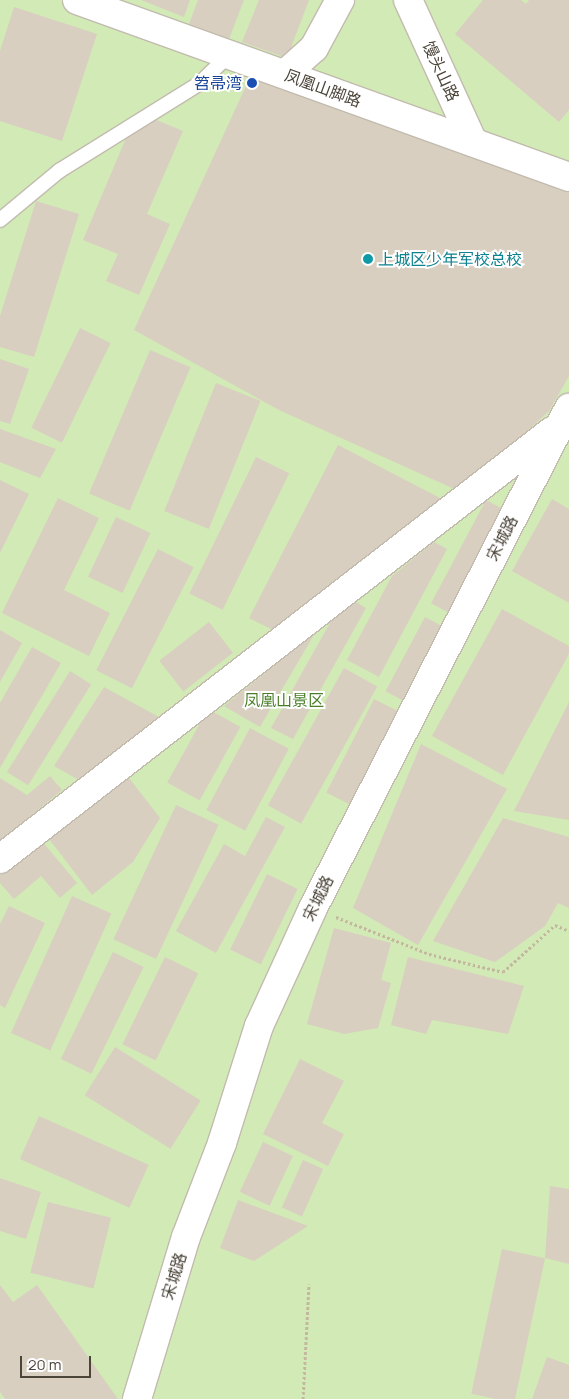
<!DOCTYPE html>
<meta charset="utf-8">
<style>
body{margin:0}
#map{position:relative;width:569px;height:1399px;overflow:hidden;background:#f6f3ec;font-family:Manrope,"Noto Sans SC",sans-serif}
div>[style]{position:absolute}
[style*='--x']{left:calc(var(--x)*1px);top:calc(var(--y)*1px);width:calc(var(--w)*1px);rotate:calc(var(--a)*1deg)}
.green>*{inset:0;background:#d2eab5;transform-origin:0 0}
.building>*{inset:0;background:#d8cfc1;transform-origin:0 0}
.path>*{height:3px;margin-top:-1.5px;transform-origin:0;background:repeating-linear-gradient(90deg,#c4b79f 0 2.5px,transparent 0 5px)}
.roads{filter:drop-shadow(1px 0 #c2bbae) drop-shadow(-1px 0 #c2bbae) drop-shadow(0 1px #c2bbae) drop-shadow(0 -1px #c2bbae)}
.service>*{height:14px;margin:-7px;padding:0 7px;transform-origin:7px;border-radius:7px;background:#fff}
.minor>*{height:28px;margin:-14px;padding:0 14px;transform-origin:14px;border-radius:14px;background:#fff}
.tertiary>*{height:28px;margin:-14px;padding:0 14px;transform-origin:14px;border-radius:14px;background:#fff}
.dots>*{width:14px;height:14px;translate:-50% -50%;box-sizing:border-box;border:2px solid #fff;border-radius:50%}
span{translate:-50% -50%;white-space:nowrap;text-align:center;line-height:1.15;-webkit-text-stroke:4px #fff;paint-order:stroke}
.street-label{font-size:16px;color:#4b4439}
.transit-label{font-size:16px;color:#164399}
.right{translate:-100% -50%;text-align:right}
.culture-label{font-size:16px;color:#0d838f}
.left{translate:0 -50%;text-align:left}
.park-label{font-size:16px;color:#4a7f2a}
.scale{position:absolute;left:20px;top:1356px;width:71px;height:22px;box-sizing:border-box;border:2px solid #4b4439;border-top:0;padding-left:6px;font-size:15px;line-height:18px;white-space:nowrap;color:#4b4439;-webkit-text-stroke:4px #fff;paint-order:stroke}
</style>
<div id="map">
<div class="green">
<i style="left:0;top:0;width:569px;height:1399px"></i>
</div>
<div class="building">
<i style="clip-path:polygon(141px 0,190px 0,184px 17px)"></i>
<i style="clip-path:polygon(198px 0,244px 0,229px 39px,189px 24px)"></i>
<i style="clip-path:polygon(259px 0,309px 0,287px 58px,242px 42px)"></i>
<i style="clip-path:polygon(483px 0,521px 0,526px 4px,529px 0,569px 0,569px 110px,559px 122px,455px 34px)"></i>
<i style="clip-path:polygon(14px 7px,97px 34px,62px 141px,0 121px,0 51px)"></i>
<i style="clip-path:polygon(256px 64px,569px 189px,569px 376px,549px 411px,461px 492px,279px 410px,134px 330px)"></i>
<i style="clip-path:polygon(137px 112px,183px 131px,147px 214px,170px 224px,139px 295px,106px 281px,118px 254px,83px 240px)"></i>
<i style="clip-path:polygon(36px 201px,79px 214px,34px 357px,0 347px,0 316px)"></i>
<i style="left:80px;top:328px;width:34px;height:111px;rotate:26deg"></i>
<i style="left:150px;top:350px;width:44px;height:156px;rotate:23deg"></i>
<i style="clip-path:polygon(0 359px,29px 369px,10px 424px,0 421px)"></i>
<i style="left:216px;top:383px;width:48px;height:138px;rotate:22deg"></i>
<i style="clip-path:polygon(0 429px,56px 449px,40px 478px,0 462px)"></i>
<i style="clip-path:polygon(338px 445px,444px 500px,273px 630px,249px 618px)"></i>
<i style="left:256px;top:457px;width:37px;height:152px;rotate:26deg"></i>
<i style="clip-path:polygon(0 480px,29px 494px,0 553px)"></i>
<i style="clip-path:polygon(58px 498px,99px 518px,64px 590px,110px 613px,89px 656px,2px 613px)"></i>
<i style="clip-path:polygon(552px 499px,569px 509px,569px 603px,512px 571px)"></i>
<i style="left:486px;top:500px;width:27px;height:117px;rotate:28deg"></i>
<i style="left:116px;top:517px;width:38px;height:66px;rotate:25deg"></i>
<i style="clip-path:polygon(434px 542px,447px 549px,379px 677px,347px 660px,392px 576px)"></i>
<i style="left:158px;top:549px;width:40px;height:136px;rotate:27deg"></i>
<i style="clip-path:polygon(356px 602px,366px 608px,293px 739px,271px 728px,331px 621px)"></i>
<i style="clip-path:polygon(502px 609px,569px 646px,569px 654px,503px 775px,432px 736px)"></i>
<i style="left:425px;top:617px;width:32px;height:84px;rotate:28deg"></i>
<i style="left:209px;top:622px;width:39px;height:63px;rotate:52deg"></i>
<i style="clip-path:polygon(0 630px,22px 643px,0 682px)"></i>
<i style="clip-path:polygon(315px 633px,260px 727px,224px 706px)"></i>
<i style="clip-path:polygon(32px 647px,61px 663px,0 768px,0 703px)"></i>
<i style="left:344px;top:668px;width:38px;height:157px;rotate:29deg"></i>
<i style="left:70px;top:671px;width:25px;height:119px;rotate:32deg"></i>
<i style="clip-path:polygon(104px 687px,159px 717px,79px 780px,54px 766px)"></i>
<i style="left:374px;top:699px;width:37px;height:105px;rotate:27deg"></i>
<i style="clip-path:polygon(569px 702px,569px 820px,514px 811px)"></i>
<i style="left:208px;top:709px;width:37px;height:84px;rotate:29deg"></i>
<i style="left:250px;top:728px;width:44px;height:93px;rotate:28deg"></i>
<i style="clip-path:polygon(421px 744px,507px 789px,418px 945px,353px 908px)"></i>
<i style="clip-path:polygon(126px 774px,160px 818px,133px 862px,92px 895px,46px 835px)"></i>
<i style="clip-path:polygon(50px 776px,62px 790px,0 841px,0 778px,27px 795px)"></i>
<i style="left:176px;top:805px;width:47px;height:148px;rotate:25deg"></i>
<i style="clip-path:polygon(266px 817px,285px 827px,216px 953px,176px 931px,224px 844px,245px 856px)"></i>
<i style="clip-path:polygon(503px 818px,569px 837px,569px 908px,558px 903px,545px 926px,495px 962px,433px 941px)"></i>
<i style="clip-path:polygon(41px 840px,77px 883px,60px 898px,41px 876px,14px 899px,0 883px,0 875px)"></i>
<i style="left:267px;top:874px;width:34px;height:84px;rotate:26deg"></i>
<i style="left:72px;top:896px;width:43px;height:150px;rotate:24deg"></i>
<i style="clip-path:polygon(9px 906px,45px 923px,5px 1008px,0 1005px,0 924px)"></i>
<i style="clip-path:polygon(334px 928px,391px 943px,381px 980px,391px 983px,378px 1028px,344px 1034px,307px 1024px)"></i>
<i style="left:113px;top:952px;width:34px;height:119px;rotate:26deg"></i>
<i style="left:165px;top:957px;width:37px;height:97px;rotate:26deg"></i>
<i style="clip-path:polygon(408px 957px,524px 986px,508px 1034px,432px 1020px,426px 1034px,391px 1025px)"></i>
<i style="left:115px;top:1047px;width:101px;height:57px;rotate:32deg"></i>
<i style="clip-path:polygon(300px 1059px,344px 1081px,322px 1123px,344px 1134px,328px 1166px,263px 1134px)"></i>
<i style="left:39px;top:1116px;width:120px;height:47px;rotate:24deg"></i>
<i style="left:263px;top:1142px;width:33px;height:55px;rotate:25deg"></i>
<i style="left:303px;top:1160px;width:22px;height:52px;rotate:24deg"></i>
<i style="clip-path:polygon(0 1178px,41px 1192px,26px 1239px,0 1231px)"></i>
<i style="clip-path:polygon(550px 1186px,569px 1189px,569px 1264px,545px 1258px)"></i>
<i style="clip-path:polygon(238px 1200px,308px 1226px,254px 1261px,220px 1248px)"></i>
<i style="left:48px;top:1202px;width:65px;height:73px;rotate:14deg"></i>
<i style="left:502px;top:1249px;width:44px;height:148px;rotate:12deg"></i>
<i style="clip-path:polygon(0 1285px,13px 1302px,37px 1285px,118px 1399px,5px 1399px,0 1392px)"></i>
<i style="clip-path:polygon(547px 1357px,569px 1365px,569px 1399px,532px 1399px)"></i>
</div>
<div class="path">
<i style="--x:336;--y:917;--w:100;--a:21.7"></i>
<i style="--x:429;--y:954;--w:76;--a:13.7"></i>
<i style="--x:503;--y:972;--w:70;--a:-42.1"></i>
<i style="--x:555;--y:925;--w:15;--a:23"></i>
<i style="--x:303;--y:1399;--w:115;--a:-87"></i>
</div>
<div class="roads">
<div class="service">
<i style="--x:0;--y:220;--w:77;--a:-39.7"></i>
<i style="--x:59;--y:171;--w:165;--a:-31.9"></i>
<i style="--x:199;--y:84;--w:42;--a:-44"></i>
</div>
<div class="minor">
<i style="--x:408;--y:0;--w:156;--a:65.4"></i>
<i style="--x:285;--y:74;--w:39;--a:-42"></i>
<i style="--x:314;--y:48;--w:55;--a:-61.6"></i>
<i style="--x:0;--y:859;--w:698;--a:-37.79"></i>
<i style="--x:137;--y:1399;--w:169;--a:-73.2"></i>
<i style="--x:186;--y:1237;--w:101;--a:-69"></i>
<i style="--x:222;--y:1143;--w:123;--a:-72.5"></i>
<i style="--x:259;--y:1026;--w:130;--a:-65.4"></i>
<i style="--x:313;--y:908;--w:562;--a:-62.89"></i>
</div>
<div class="tertiary">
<i style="--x:77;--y:0;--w:523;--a:19.79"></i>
</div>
</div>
<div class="dots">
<i style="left:252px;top:83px;background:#1a4fb4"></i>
<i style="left:368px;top:259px;background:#0f9aa8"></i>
</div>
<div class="street-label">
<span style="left:441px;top:71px;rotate:65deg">馒头山路</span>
<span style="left:323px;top:88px;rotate:20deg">凤凰山脚路</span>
<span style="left:502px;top:538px;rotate:-63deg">宋城路</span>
<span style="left:318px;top:898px;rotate:-64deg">宋城路</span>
<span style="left:174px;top:1276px;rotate:-73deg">宋城路</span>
</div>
<div class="transit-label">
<span class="right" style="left:242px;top:83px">笤帚湾</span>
</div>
<div class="culture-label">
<span class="left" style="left:378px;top:259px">上城区少年军校总校</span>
</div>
<div class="park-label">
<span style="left:284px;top:700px">凤凰山景区</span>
</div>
<div class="scale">20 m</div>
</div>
